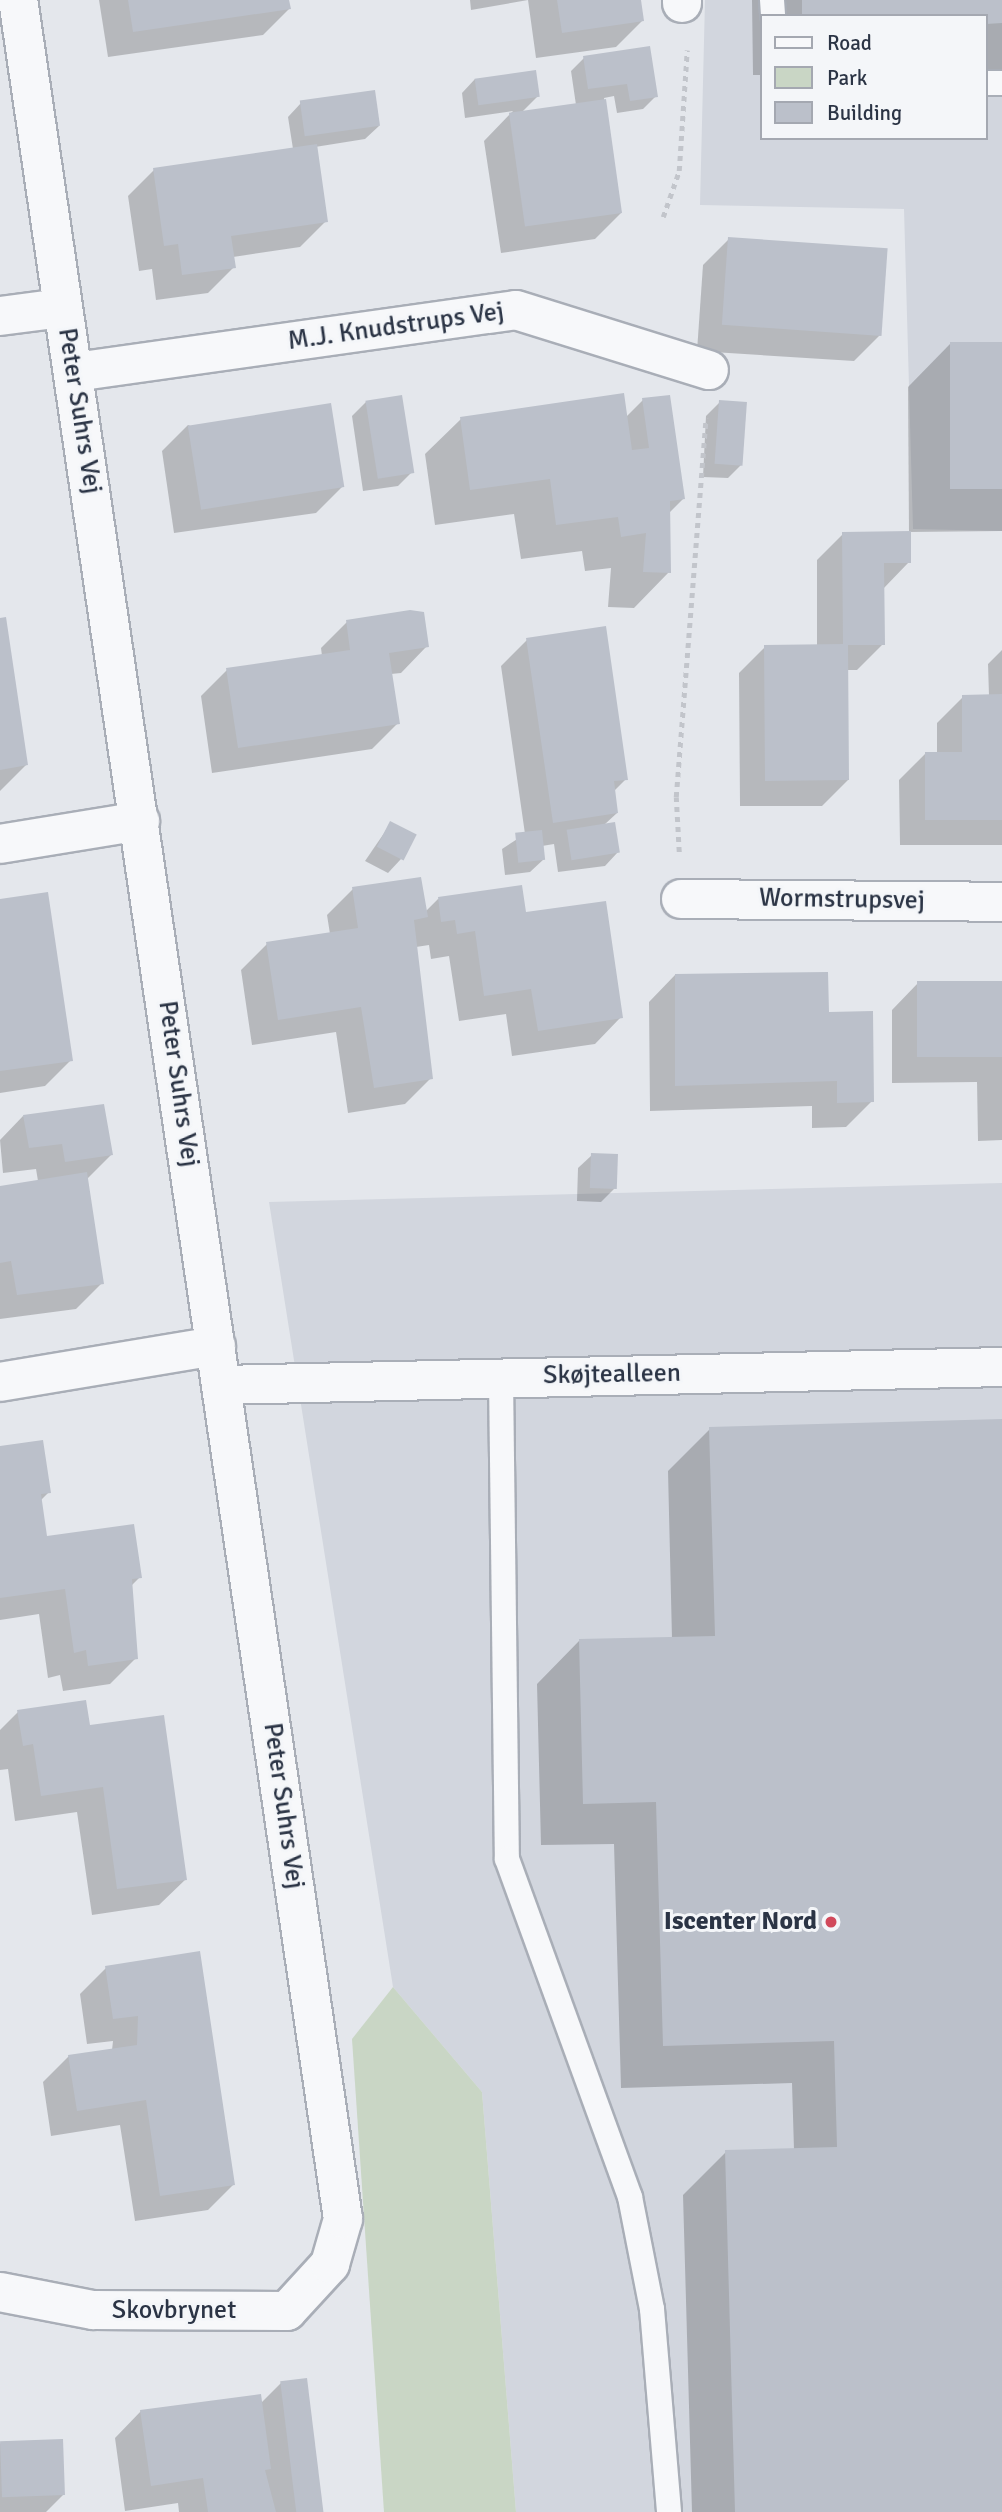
<!DOCTYPE html>
<meta charset="utf-8">
<style>
body{margin:0}
#map{position:relative;width:1002px;height:2512px;overflow:hidden;background:#e4e7ec;font-family:Signika,sans-serif}
div>[style]{position:absolute}
[style*='--x']{left:calc(var(--x)*1px);top:calc(var(--y)*1px);width:calc(var(--w)*1px);rotate:calc(var(--a)*1deg)}
.built>*{inset:0;background:#d2d6de}
.green>*{inset:0;background:#c9d6c5}
.shadow>*{inset:0;background:#0003}
.building>*{inset:0;background:#bbc0ca;transform-origin:0 0}
.path>*{height:4.5px;margin-top:-2.25px;transform-origin:0;background:repeating-linear-gradient(90deg,#c2c5cb 0 5px,transparent 0 10px)}
.roads{filter:drop-shadow(2px 0 #a9aeb7) drop-shadow(-2px 0 #a9aeb7) drop-shadow(0 2px #a9aeb7) drop-shadow(0 -2px #a9aeb7)}
.service>*{height:24px;margin:-12px;padding:0 12px;transform-origin:12px;border-radius:12px;background:#f7f8fa}
.minor>*{height:38px;margin:-19px;padding:0 19px;transform-origin:19px;border-radius:19px;background:#f7f8fa}
.dots>*{width:19px;height:19px;translate:-50% -50%;box-sizing:border-box;border:4px solid #f4f6f9;border-radius:50%}
span{translate:-50% -50%;white-space:nowrap;text-align:center;line-height:1.15;-webkit-text-stroke:6px #f4f6f9;paint-order:stroke}
.street-label{font-size:26px;color:#2b3445}
.poi-label{font-size:26px;color:#2b3445;font-weight:700}
.right{translate:-100% -50%;text-align:right}
.legend{position:absolute;left:760px;top:14px;width:228px;height:126px;box-sizing:border-box;background:#f4f6f9;border:2px solid #a4a8b1;margin:0;padding:9px 12px;list-style:none;font-size:21px;color:#2b3445}
.legend li{display:flex;align-items:center;gap:14px;height:35px}
.legend b{width:35px;border:2px solid #a4a8b1}
</style>
<div id="map">
<div class="built">
<i style="clip-path:polygon(evenodd,705px 0,1002px 0,1002px 531px,913px 529px,904px 209px,700px 205px,705px 0,762px 16px,986px 16px,986px 138px,762px 138px,762px 16px)"></i>
<i style="clip-path:polygon(1002px 1183px,1002px 2512px,516px 2512px,482px 2092px,393px 1987px,269px 1202px)"></i>
</div>
<div class="green">
<i style="clip-path:polygon(393px 1987px,482px 2092px,516px 2512px,384px 2512px,352px 2039px)"></i>
</div>
<div class="shadow">
<i style="clip-path:polygon(99px 0,287px 0,289px 9px,263px 35px,108px 57px)"></i>
<i style="clip-path:polygon(470px 0,639px 0,642px 21px,616px 47px,536px 58px,528px 0,471px 10px)"></i>
<i style="clip-path:polygon(752px 0,1002px 0,1002px 72px,986px 72px,986px 16px,762px 16px,762px 75px,753px 75px)"></i>
<i style="clip-path:polygon(584px 58px,656px 96px,643px 109px,617px 113px,614px 96px,604px 98px,621px 213px,595px 239px,501px 253px,484px 141px,513px 111px,465px 118px,462px 93px,475px 79px,538px 96px,521px 113px,576px 105px,571px 71px)"></i>
<i style="clip-path:polygon(301px 103px,379px 126px,365px 139px,315px 147px,326px 221px,300px 247px,233px 257px,234px 267px,208px 293px,156px 300px,152px 269px,139px 271px,128px 196px,154px 170px,293px 149px,288px 117px)"></i>
<i style="clip-path:polygon(729px 239px,880px 335px,854px 361px,697px 351px,703px 265px)"></i>
<i style="clip-path:polygon(950px 344px,1002px 344px,1002px 531px,909px 532px,908px 387px)"></i>
<i style="clip-path:polygon(643px 400px,683px 499px,669px 513px,669px 572px,634px 608px,608px 607px,611px 568px,585px 571px,582px 551px,521px 559px,514px 514px,435px 525px,425px 454px,461px 419px,626px 417px)"></i>
<i style="clip-path:polygon(366px 402px,412px 472px,398px 486px,363px 491px,352px 416px)"></i>
<i style="clip-path:polygon(720px 402px,741px 465px,728px 478px,703px 477px,706px 416px)"></i>
<i style="clip-path:polygon(188px 425px,342px 487px,316px 513px,174px 533px,162px 451px)"></i>
<i style="clip-path:polygon(843px 534px,909px 562px,883px 589px,883px 644px,857px 670px,847px 670px,848px 780px,822px 806px,740px 806px,739px 673px,765px 647px,817px 646px,817px 560px)"></i>
<i style="clip-path:polygon(0 620px,26px 765px,0 791px)"></i>
<i style="clip-path:polygon(347px 622px,427px 646px,401px 673px,391px 674px,398px 723px,372px 749px,212px 773px,201px 696px,227px 670px,322px 656px,321px 648px)"></i>
<i style="clip-path:polygon(527px 640px,626px 779px,613px 792px,617px 813px,604px 825px,618px 852px,605px 866px,558px 872px,554px 844px,542px 846px,544px 859px,530px 872px,505px 875px,502px 849px,525px 834px,501px 666px)"></i>
<i style="clip-path:polygon(1002px 650px,1002px 845px,900px 845px,899px 780px,925px 754px,937px 754px,937px 723px,963px 697px,989px 696px,988px 664px)"></i>
<i style="clip-path:polygon(391px 823px,401px 859px,388px 873px,365px 861px)"></i>
<i style="clip-path:polygon(353px 889px,425px 912px,438px 899px,525px 914px,621px 1017px,595px 1044px,512px 1056px,506px 1014px,459px 1021px,449px 956px,431px 959px,429px 945px,416px 947px,431px 1078px,405px 1104px,348px 1113px,336px 1032px,252px 1045px,241px 970px,267px 944px,330px 934px,327px 915px)"></i>
<i style="clip-path:polygon(0 900px,71px 1060px,45px 1086px,0 1093px)"></i>
<i style="clip-path:polygon(675px 975px,827px 1014px,872px 1101px,846px 1127px,812px 1128px,812px 1106px,650px 1111px,649px 1002px)"></i>
<i style="clip-path:polygon(918px 983px,1002px 983px,1002px 1140px,978px 1141px,977px 1082px,892px 1083px,892px 1010px)"></i>
<i style="clip-path:polygon(23px 1116px,111px 1155px,87px 1179px,102px 1283px,76px 1309px,0 1319px,0 1187px,38px 1181px,36px 1169px,3px 1173px,0 1140px)"></i>
<i style="clip-path:polygon(592px 1155px,615px 1188px,601px 1202px,577px 1201px,578px 1168px)"></i>
<i style="clip-path:polygon(1002px 1420px,1002px 2512px,692px 2512px,683px 2195px,726px 2152px,794px 2150px,792px 2083px,621px 2088px,614px 1844px,541px 1845px,537px 1684px,579px 1641px,672px 1639px,668px 1471px,710px 1429px)"></i>
<i style="clip-path:polygon(0 1448px,49px 1492px,40px 1501px,46px 1538px,140px 1577px,131px 1586px,136px 1658px,110px 1684px,63px 1691px,60px 1675px,48px 1678px,39px 1614px,0 1620px)"></i>
<i style="clip-path:polygon(18px 1712px,88px 1727px,186px 1879px,159px 1905px,92px 1915px,77px 1812px,15px 1821px,8px 1769px,0 1770px,0 1730px)"></i>
<i style="clip-path:polygon(199px 1953px,234px 2184px,208px 2210px,135px 2221px,120px 2125px,51px 2136px,43px 2082px,69px 2056px,112px 2050px,113px 2041px,87px 2044px,80px 1994px,106px 1968px)"></i>
<i style="clip-path:polygon(281px 2383px,323px 2512px,179px 2512px,178px 2503px,125px 2511px,115px 2438px,141px 2411px,260px 2404px)"></i>
<i style="clip-path:polygon(0 2443px,63px 2495px,46px 2512px,0 2512px)"></i>
</div>
<div class="building">
<i style="clip-path:polygon(128px 0,289px 0,291px 9px,133px 32px)"></i>
<i style="clip-path:polygon(557px 0,641px 0,644px 21px,562px 33px)"></i>
<i style="clip-path:polygon(802px 0,1002px 0,1002px 23px,986px 24px,986px 16px,802px 16px)"></i>
<i style="clip-path:polygon(650px 46px,658px 97px,630px 101px,627px 84px,588px 89px,583px 56px)"></i>
<i style="left:536px;top:70px;width:27px;height:62px;rotate:82deg"></i>
<i style="left:375px;top:90px;width:36px;height:76px;rotate:82deg"></i>
<i style="left:606px;top:99px;width:115px;height:98px;rotate:82deg"></i>
<i style="clip-path:polygon(317px 144px,328px 222px,231px 236px,236px 268px,182px 275px,178px 244px,164px 246px,153px 168px)"></i>
<i style="left:728px;top:237px;width:160px;height:88px;rotate:4deg"></i>
<i style="left:1002px;top:342px;width:147px;height:52px;rotate:90deg"></i>
<i style="clip-path:polygon(624px 393px,632px 450px,649px 448px,642px 398px,670px 395px,685px 499px,670px 501px,671px 573px,643px 572px,646px 533px,621px 537px,618px 517px,556px 525px,550px 479px,470px 490px,460px 417px)"></i>
<i style="left:402px;top:395px;width:79px;height:37px;rotate:81deg"></i>
<i style="left:719px;top:400px;width:28px;height:64px;rotate:4deg"></i>
<i style="left:331px;top:403px;width:85px;height:145px;rotate:81deg"></i>
<i style="clip-path:polygon(911px 531px,911px 563px,884px 563px,885px 645px,848px 645px,849px 780px,765px 781px,764px 645px,843px 644px,842px 532px)"></i>
<i style="clip-path:polygon(410px 610px,424px 612px,429px 647px,389px 653px,400px 724px,238px 748px,226px 668px,350px 650px,346px 620px)"></i>
<i style="clip-path:polygon(6px 617px,28px 765px,0 770px,0 618px)"></i>
<i style="clip-path:polygon(606px 626px,628px 780px,614px 781px,618px 813px,553px 823px,526px 638px)"></i>
<i style="clip-path:polygon(1002px 694px,1002px 820px,925px 820px,925px 752px,962px 752px,962px 695px)"></i>
<i style="left:390px;top:821px;width:30px;height:29px;rotate:27deg"></i>
<i style="left:615px;top:822px;width:31px;height:49px;rotate:81deg"></i>
<i style="left:542px;top:830px;width:30px;height:27px;rotate:84deg"></i>
<i style="clip-path:polygon(421px 877px,428px 917px,414px 920px,433px 1079px,374px 1088px,361px 1007px,278px 1020px,266px 942px,358px 928px,352px 887px)"></i>
<i style="clip-path:polygon(522px 885px,526px 912px,606px 901px,623px 1018px,538px 1031px,531px 989px,484px 996px,475px 931px,457px 934px,455px 920px,441px 922px,438px 897px)"></i>
<i style="clip-path:polygon(48px 892px,73px 1061px,0 1071px,0 899px)"></i>
<i style="clip-path:polygon(828px 972px,829px 1012px,873px 1011px,874px 1102px,837px 1103px,837px 1081px,675px 1086px,675px 974px)"></i>
<i style="left:1002px;top:981px;width:76px;height:85px;rotate:90deg"></i>
<i style="clip-path:polygon(104px 1104px,113px 1155px,65px 1162px,62px 1144px,29px 1148px,23px 1115px)"></i>
<i style="left:591px;top:1153px;width:27px;height:35px;rotate:2deg"></i>
<i style="clip-path:polygon(87px 1172px,104px 1284px,17px 1295px,11px 1261px,0 1263px,0 1186px)"></i>
<i style="clip-path:polygon(1002px 1419px,1002px 2512px,735px 2512px,725px 2150px,837px 2147px,834px 2041px,663px 2046px,656px 1802px,583px 1804px,579px 1639px,715px 1636px,709px 1427px)"></i>
<i style="clip-path:polygon(43px 1440px,51px 1493px,41px 1494px,47px 1536px,134px 1524px,142px 1578px,132px 1579px,138px 1659px,88px 1666px,86px 1650px,74px 1653px,65px 1589px,0 1598px,0 1446px)"></i>
<i style="clip-path:polygon(86px 1700px,90px 1725px,164px 1715px,187px 1880px,117px 1889px,103px 1787px,41px 1796px,33px 1744px,23px 1746px,17px 1710px)"></i>
<i style="clip-path:polygon(200px 1951px,235px 2185px,160px 2196px,146px 2100px,77px 2111px,68px 2055px,137px 2045px,138px 2016px,113px 2019px,105px 1966px)"></i>
<i style="left:307px;top:2378px;width:135px;height:27px;rotate:83deg"></i>
<i style="clip-path:polygon(261px 2394px,271px 2469px,265px 2470px,276px 2512px,208px 2512px,203px 2478px,151px 2486px,140px 2410px)"></i>
<i style="left:63px;top:2439px;width:56px;height:63px;rotate:88deg"></i>
</div>
<div class="path">
<i style="--x:663;--y:217;--w:49;--a:-70.8"></i>
<i style="--x:679;--y:171;--w:121;--a:-86.2"></i>
<i style="--x:679;--y:852;--w:55;--a:-93.1"></i>
<i style="--x:676;--y:797;--w:380;--a:-85.5"></i>
</div>
<div class="roads">
<div class="service">
<i style="--x:772;--y:0;--w:16;--a:86"></i>
<i style="--x:986;--y:83;--w:16;--a:0"></i>
<i style="--x:501;--y:1377;--w:482;--a:89.3"></i>
<i style="--x:507;--y:1859;--w:360;--a:70"></i>
<i style="--x:630;--y:2197;--w:114;--a:78.9"></i>
<i style="--x:652;--y:2309;--w:204;--a:85.2"></i>
</div>
<div class="minor">
<i style="--x:682;--y:3;--w:3;--a:-90"></i>
<i style="--x:0;--y:316;--w:63;--a:-7.4"></i>
<i style="--x:75;--y:372;--w:445;--a:-8"></i>
<i style="--x:516;--y:310;--w:202;--a:17.3"></i>
<i style="--x:0;--y:844;--w:142;--a:-9.3"></i>
<i style="--x:681;--y:899;--w:321;--a:0.5"></i>
<i style="--x:0;--y:1382;--w:219;--a:-9.5"></i>
<i style="--x:222;--y:1385;--w:780;--a:-1.32"></i>
<i style="--x:0;--y:2292;--w:95;--a:11"></i>
<i style="--x:93;--y:2310;--w:194;--a:0.3"></i>
<i style="--x:287;--y:2311;--w:64;--a:-47.5"></i>
<i style="--x:330;--y:2264;--w:47;--a:-73.9"></i>
<i style="--x:343;--y:2219;--w:2243;--a:-98.33"></i>
</div>
</div>
<div class="dots">
<i style="left:831px;top:1922px;background:#d1495b"></i>
</div>
<div class="street-label">
<span style="left:396px;top:327px;rotate:-8deg">M.J. Knudstrups Vej</span>
<span style="left:79px;top:411px;rotate:81deg">Peter Suhrs Vej</span>
<span style="left:842px;top:900px;rotate:1deg">Wormstrupsvej</span>
<span style="left:178px;top:1084px;rotate:82deg">Peter Suhrs Vej</span>
<span style="left:612px;top:1375px;rotate:-1deg">Skøjtealleen</span>
<span style="left:283px;top:1806px;rotate:82deg">Peter Suhrs Vej</span>
<span style="left:174px;top:2311px">Skovbrynet</span>
</div>
<div class="poi-label">
<span class="right" style="left:817px;top:1922px">Iscenter Nord</span>
</div>
<ul class="legend">
<li><b style="height:9px;background:#f7f8fa"></b>Road</li>
<li><b style="height:19px;background:#c9d6c5"></b>Park</li>
<li><b style="height:19px;background:#bbc0ca"></b>Building</li>
</ul>
</div>
